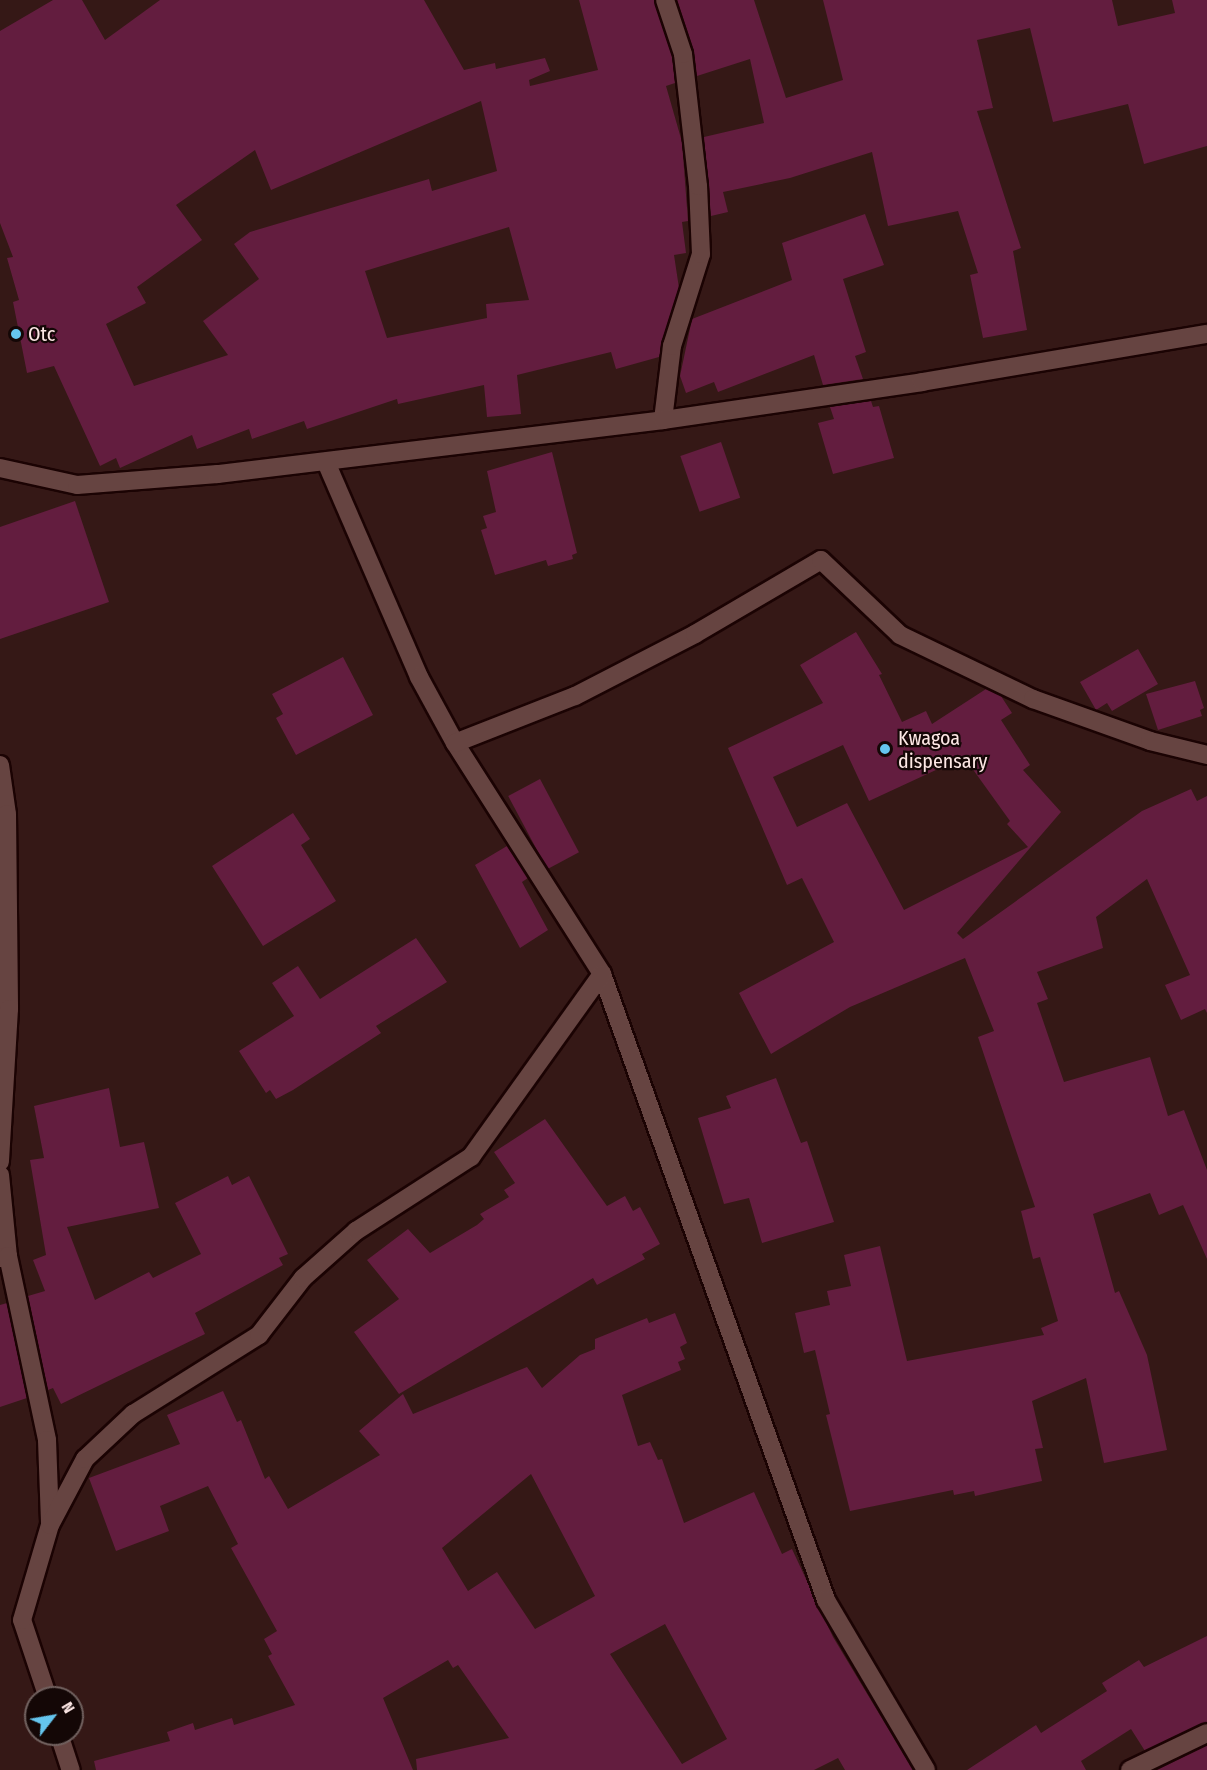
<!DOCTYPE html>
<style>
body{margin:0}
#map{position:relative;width:1207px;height:1770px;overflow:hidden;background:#351816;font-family:"Fira Sans Condensed",sans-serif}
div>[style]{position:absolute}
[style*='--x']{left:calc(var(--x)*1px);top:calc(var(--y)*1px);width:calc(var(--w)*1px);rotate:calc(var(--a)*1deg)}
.building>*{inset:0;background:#631d3f;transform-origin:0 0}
.roads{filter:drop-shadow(2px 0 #1b0303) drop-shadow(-2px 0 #1b0303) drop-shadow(0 2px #1b0303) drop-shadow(0 -2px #1b0303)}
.minor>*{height:18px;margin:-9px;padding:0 9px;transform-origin:9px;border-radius:9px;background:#664441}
.dots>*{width:16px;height:16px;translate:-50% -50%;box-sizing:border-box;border:3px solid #140706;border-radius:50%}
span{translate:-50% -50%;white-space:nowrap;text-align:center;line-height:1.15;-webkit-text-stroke:4.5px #140706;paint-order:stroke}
.poi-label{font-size:20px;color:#fde7e5}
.left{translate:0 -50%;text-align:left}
.north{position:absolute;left:24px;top:1686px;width:60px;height:60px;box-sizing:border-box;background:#140706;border:2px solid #71615f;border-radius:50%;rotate:59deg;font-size:16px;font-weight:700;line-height:24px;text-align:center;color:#fde7e5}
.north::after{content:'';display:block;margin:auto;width:21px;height:27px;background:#65c5ee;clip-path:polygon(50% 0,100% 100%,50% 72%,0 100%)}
</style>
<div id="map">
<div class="building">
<i style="clip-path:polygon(evenodd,53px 0,82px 0,105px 40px,160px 0,424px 0,464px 70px,495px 63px,496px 69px,545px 58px,550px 71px,529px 80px,530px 86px,598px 70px,579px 0,654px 0,672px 56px,675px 83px,666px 86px,682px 142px,688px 221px,682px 222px,686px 253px,674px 255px,679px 288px,659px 357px,616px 369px,611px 352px,517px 375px,521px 414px,487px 417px,484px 385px,398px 404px,397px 399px,307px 429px,304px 421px,252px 439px,249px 429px,197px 449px,192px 435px,120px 468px,116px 458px,100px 466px,54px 366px,27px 373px,13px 302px,19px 300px,7px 258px,13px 257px,0 223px,0 31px,53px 0,481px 101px,497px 171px,432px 191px,429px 179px,250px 232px,234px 244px,259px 279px,203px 321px,228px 355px,134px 386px,106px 324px,146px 303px,137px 287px,202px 240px,176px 205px,255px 150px,271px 190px,481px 101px,53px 0,509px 227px,529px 300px,486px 304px,487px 318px,387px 338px,365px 271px,509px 227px)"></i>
<i style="clip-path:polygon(677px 0,754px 0,786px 98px,843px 80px,823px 0,1112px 0,1118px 26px,1175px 13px,1172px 0,1207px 0,1207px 146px,1144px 164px,1128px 104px,1053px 122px,1030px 28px,977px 40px,993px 108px,977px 111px,1021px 248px,1013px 251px,1027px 330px,983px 338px,970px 275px,978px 273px,958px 211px,888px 226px,872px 152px,790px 178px,723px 192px,728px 212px,711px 216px,704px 137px,764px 123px,750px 59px,697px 76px,694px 51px)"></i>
<i style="clip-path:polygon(865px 214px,884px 265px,843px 279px,866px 352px,855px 356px,863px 379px,823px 385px,814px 355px,718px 392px,714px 382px,686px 393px,680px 376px,692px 319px,792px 280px,782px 243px)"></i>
<i style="clip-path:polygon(871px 401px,873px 407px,879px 406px,894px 458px,833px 474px,818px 423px,834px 419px,830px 407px)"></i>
<i style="left:721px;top:442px;width:59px;height:43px;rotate:71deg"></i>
<i style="clip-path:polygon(552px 452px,577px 553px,572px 555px,573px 559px,548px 566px,546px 560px,495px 575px,481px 530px,487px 528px,483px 516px,496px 512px,487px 471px)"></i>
<i style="clip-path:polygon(75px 501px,109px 602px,0 639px,0 527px)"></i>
<i style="clip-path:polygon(evenodd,856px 632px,882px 674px,879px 675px,902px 722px,926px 711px,932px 724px,986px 689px,1001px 696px,1012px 713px,1001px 720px,1030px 765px,1023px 770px,1061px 812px,957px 933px,963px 939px,1142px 811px,1191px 789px,1197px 801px,1207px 796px,1207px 1013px,1205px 1009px,1181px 1020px,1165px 985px,1190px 975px,1147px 879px,1096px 917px,1103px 948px,1037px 972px,1048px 999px,1037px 1003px,1064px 1082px,1150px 1057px,1168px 1116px,1184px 1110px,1207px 1170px,1207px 1259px,1183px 1205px,1159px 1215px,1150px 1193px,1093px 1214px,1115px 1293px,1119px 1291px,1147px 1355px,1167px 1450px,1104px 1463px,1086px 1378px,1032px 1401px,1043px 1448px,1035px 1449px,1042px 1481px,975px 1496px,974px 1491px,954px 1495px,953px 1490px,850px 1511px,826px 1415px,830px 1414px,815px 1350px,804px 1353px,795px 1313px,830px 1305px,827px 1291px,851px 1286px,844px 1255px,880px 1246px,907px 1361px,1044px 1335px,1041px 1328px,1058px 1321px,1040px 1257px,1033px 1259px,1021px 1211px,1035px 1207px,978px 1037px,994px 1031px,965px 958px,850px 1007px,771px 1054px,739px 993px,834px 942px,802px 878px,787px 885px,728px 748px,823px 703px,800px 665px,856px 632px,843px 745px,869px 801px,964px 757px,1010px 821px,1007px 824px,1028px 847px,904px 910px,847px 803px,797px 827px,773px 777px,843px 745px)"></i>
<i style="clip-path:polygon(1138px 649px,1158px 684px,1112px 711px,1107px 703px,1096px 710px,1080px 682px)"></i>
<i style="clip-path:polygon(343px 657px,373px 715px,296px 755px,276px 718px,283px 714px,272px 694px)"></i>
<i style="clip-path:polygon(1195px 681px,1204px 708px,1200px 710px,1202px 716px,1158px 730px,1146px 694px)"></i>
<i style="left:540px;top:779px;width:83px;height:36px;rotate:62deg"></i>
<i style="clip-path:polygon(293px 813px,310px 839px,301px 845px,336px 901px,263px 946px,212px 866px)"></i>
<i style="clip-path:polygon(507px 846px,528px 878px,522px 882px,548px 930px,520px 948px,475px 865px)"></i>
<i style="clip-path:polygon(416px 938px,447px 982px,376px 1026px,381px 1033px,293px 1090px,276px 1099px,270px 1090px,266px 1093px,239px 1051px,294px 1016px,272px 983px,298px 966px,320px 999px)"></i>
<i style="clip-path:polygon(776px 1078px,801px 1143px,807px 1141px,834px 1222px,762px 1243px,749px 1198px,724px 1204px,698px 1118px,731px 1108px,726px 1096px)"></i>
<i style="clip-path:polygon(109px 1088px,120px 1147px,144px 1142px,159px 1208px,67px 1227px,95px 1300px,149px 1272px,153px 1278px,201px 1254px,175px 1203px,228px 1176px,232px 1185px,249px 1176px,288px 1254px,279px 1258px,283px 1265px,195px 1313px,205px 1334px,61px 1404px,53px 1388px,48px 1390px,28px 1296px,45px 1291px,33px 1260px,46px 1255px,30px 1160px,44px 1158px,34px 1106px)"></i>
<i style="clip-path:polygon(545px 1119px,607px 1206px,625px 1196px,633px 1211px,640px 1207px,660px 1244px,642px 1254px,645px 1259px,597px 1285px,593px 1278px,399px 1394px,354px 1332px,399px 1299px,367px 1260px,408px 1229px,430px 1253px,477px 1225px,484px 1219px,480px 1214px,509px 1197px,504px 1190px,515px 1183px,494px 1152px)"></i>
<i style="clip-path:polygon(7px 1303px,27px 1398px,0 1407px,0 1305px)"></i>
<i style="clip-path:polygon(evenodd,675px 1313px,687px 1343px,680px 1347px,685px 1359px,678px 1362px,681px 1370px,622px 1395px,638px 1446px,650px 1442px,658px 1460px,662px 1459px,684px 1523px,754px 1492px,782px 1554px,792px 1549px,833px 1637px,913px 1770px,845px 1770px,838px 1758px,814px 1770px,417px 1770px,416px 1759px,509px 1738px,458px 1665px,453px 1668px,448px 1660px,383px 1698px,413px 1770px,96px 1770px,94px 1761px,170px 1741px,167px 1732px,193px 1723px,195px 1730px,232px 1718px,234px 1725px,295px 1705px,268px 1656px,272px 1654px,264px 1639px,277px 1631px,231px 1548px,238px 1544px,208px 1486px,160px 1506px,169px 1531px,116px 1551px,89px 1478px,180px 1444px,167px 1415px,223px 1391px,237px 1422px,241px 1420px,265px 1479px,269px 1476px,288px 1509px,380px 1455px,359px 1431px,403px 1394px,413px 1414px,527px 1367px,542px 1388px,580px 1355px,595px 1349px,595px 1339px,647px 1318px,649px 1323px,675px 1313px,531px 1474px,595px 1596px,535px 1629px,497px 1572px,468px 1591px,442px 1548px,531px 1474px,675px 1313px,665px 1624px,727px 1739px,682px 1764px,610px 1654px,665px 1624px)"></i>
<i style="clip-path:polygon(1207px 1636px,1207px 1722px,1145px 1751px,1131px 1729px,1081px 1761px,1086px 1770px,967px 1770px,1036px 1725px,1041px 1733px,1107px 1691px,1102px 1683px,1139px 1660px,1144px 1667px)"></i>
<i style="clip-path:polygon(1207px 1745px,1207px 1770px,1157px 1770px)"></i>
</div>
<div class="roads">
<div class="minor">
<i style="--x:663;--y:420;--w:75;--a:-83.1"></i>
<i style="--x:672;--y:346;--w:96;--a:-72.5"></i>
<i style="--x:701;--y:254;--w:68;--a:-92.5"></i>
<i style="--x:698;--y:186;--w:133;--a:-96.5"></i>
<i style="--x:683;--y:54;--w:57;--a:-108.4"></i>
<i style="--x:326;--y:462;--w:234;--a:66.6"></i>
<i style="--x:419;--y:677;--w:75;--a:61.4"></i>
<i style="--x:455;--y:743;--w:274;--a:57.5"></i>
<i style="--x:602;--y:974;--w:665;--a:70.31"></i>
<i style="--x:826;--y:1600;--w:197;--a:59.5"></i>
<i style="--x:0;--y:468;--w:79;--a:12.4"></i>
<i style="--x:77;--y:485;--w:141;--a:-4.5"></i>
<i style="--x:218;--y:474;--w:448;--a:-6.9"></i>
<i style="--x:663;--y:420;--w:262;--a:-8.3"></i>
<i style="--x:922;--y:382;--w:289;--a:-9.6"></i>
<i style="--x:455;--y:743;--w:129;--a:-21.4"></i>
<i style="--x:575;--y:696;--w:135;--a:-27.3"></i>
<i style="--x:695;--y:634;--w:146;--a:-30.4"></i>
<i style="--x:821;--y:560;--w:109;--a:43.5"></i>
<i style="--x:900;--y:635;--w:148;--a:25.7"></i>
<i style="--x:1033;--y:699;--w:124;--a:19.7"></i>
<i style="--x:1150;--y:741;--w:59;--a:13.8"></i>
<i style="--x:0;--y:765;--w:49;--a:81.9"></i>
<i style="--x:7;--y:814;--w:195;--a:89.4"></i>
<i style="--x:9;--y:1009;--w:153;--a:93.4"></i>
<i style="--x:0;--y:1175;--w:81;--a:84.4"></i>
<i style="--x:8;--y:1256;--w:8;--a:166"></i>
<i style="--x:8;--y:1256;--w:188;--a:78"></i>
<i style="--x:47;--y:1440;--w:83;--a:87.9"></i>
<i style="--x:48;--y:1698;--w:82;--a:-108.4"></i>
<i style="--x:22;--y:1620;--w:99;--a:-73.6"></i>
<i style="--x:50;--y:1525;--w:75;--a:-62.1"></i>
<i style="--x:85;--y:1459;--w:66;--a:-43.2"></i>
<i style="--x:133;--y:1414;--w:149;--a:-32.1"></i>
<i style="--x:259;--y:1335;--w:72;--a:-52.3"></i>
<i style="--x:303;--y:1278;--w:71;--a:-41.6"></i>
<i style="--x:356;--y:1231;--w:137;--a:-32.8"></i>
<i style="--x:471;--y:1157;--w:225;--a:-54.4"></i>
<i style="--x:59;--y:1734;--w:38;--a:72"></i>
<i style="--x:1130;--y:1770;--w:85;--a:-25.7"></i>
</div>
</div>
<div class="dots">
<i style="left:16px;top:334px;background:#65c5ee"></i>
<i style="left:885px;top:749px;background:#65c5ee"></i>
</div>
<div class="poi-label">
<span class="left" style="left:28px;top:334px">Otc</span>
<span class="left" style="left:898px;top:750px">Kwagoa<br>dispensary</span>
</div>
<div class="north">N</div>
</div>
